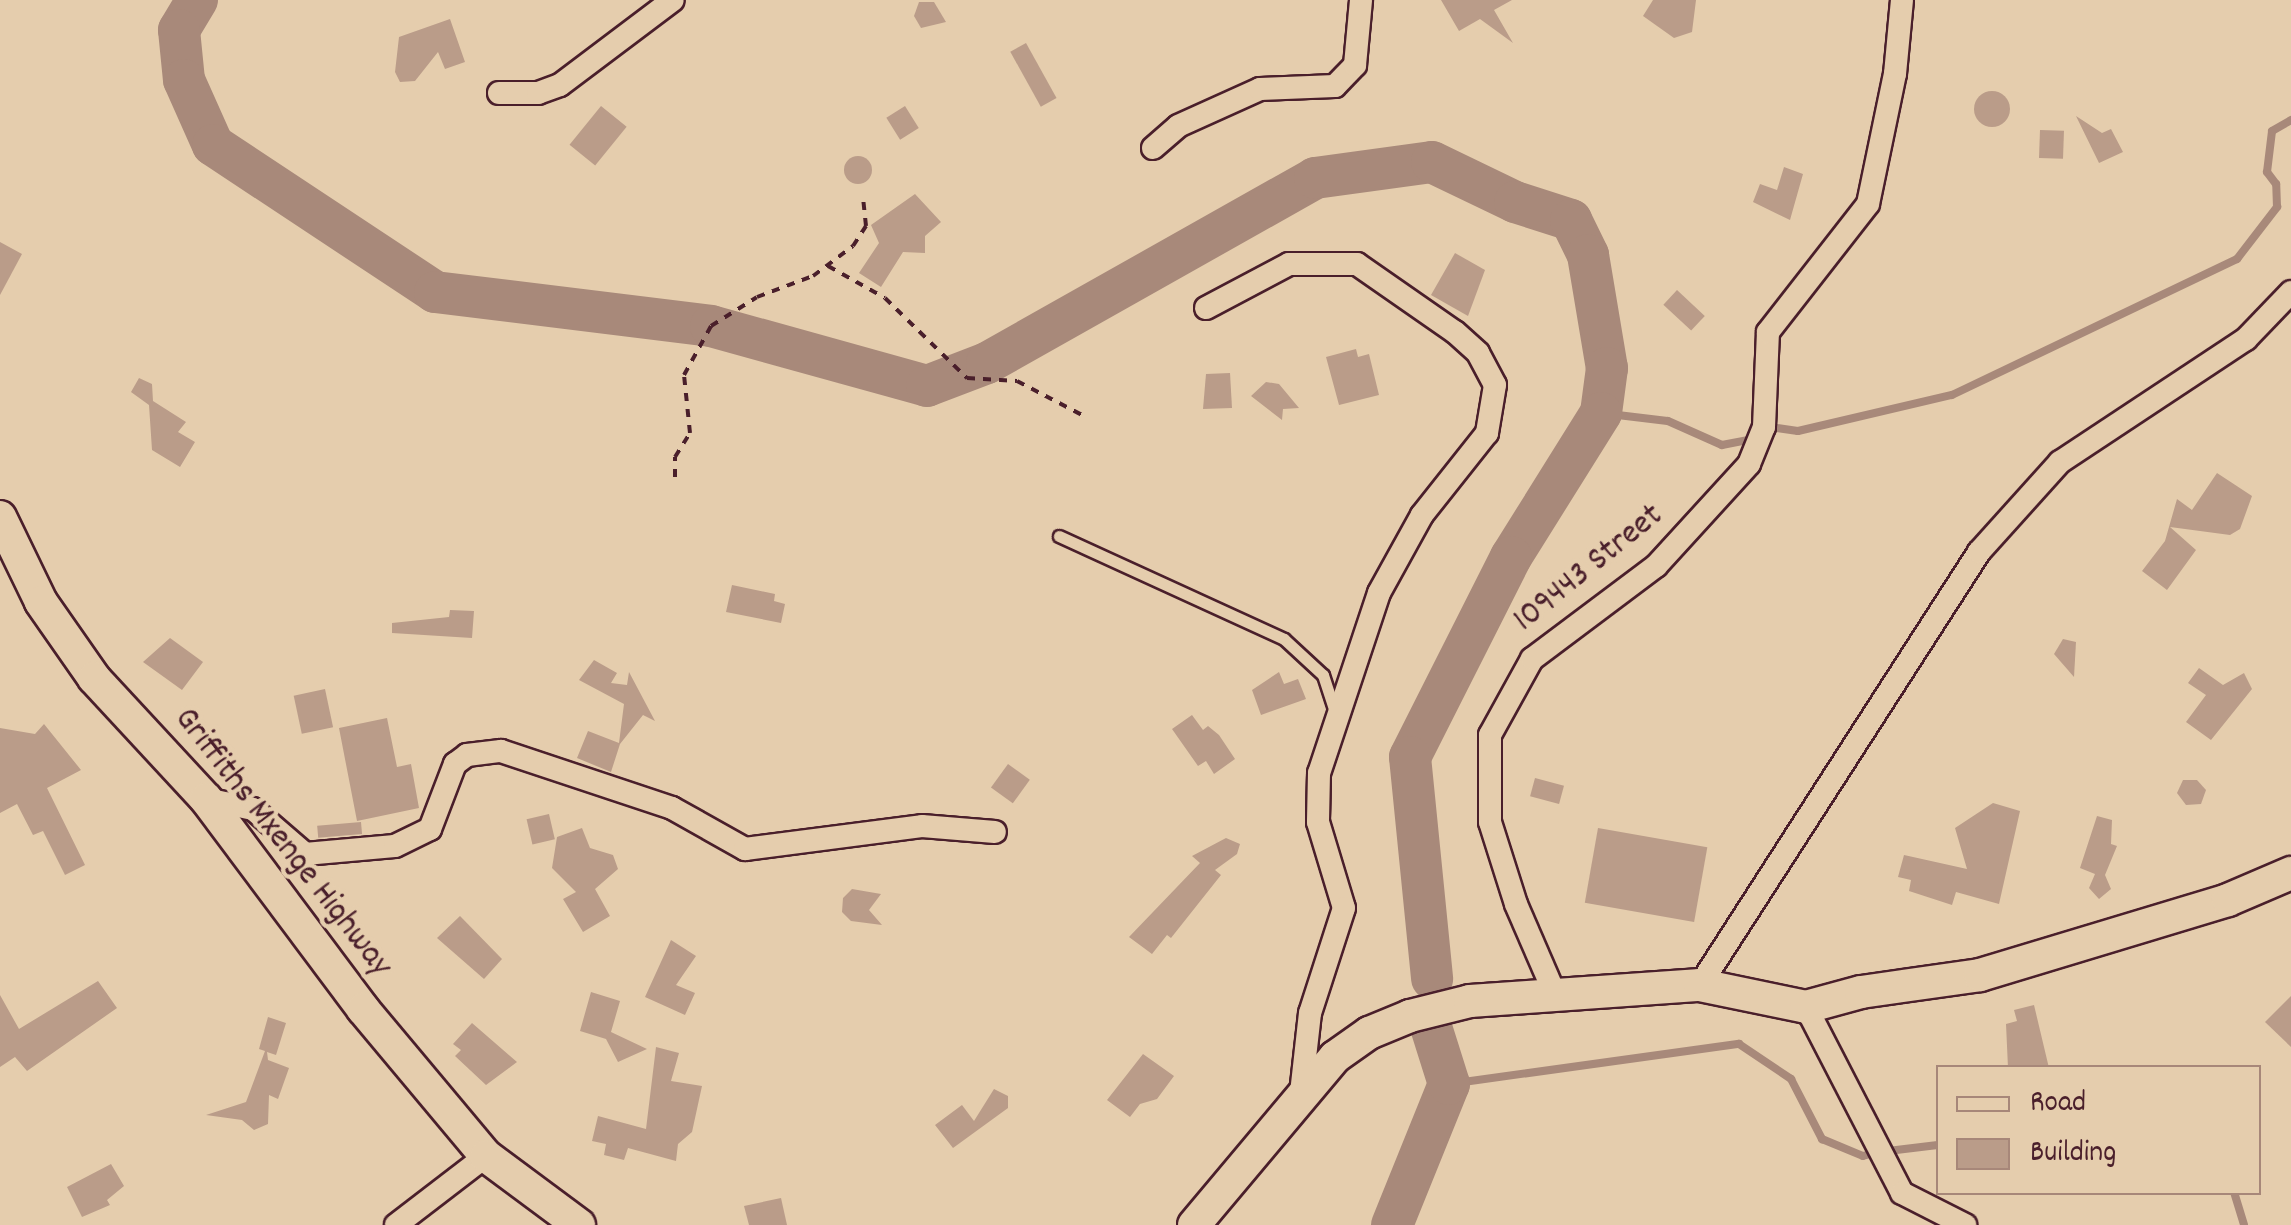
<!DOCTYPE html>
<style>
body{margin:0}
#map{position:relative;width:2291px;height:1225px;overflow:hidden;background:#e5cdad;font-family:Dekko,sans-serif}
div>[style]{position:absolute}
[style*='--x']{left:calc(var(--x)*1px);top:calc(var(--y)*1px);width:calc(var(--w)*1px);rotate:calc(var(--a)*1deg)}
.stream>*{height:8px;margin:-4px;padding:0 4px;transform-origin:4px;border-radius:4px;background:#a8897a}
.river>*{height:42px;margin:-21px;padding:0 21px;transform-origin:21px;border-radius:21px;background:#a8897a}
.building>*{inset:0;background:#ba9c89;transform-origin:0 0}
.round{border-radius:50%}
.path>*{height:4px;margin-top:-2px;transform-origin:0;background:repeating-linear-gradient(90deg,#4a1f2b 0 8px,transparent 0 16px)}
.roads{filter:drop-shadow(2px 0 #4a1f2b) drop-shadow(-2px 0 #4a1f2b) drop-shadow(0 2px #4a1f2b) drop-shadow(0 -2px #4a1f2b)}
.lane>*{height:11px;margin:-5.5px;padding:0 5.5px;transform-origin:5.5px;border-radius:5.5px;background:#e5cdad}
.street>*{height:22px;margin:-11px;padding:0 11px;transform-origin:11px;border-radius:11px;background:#e5cdad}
.secondary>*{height:32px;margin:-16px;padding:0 16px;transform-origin:16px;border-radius:16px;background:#e5cdad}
span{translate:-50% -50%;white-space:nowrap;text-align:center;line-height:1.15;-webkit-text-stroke:9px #e5cdad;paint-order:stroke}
.street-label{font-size:35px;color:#4a1f2b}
.legend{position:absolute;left:1936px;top:1065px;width:325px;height:130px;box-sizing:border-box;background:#e5cdad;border:2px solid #a78779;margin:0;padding:12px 18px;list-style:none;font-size:30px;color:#4a1f2b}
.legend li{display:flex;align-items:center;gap:20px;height:50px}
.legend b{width:50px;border:2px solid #a78779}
</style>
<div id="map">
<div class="stream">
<i style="--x:1601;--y:413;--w:67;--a:6.8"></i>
<i style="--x:1668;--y:421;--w:59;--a:24"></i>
<i style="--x:1722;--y:445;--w:31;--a:-11"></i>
<i style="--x:1777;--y:428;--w:21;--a:8"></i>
<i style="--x:1798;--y:431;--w:158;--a:-13.2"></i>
<i style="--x:1952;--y:395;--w:316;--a:-25.5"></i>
<i style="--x:2237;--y:259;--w:66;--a:-52.4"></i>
<i style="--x:2277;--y:207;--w:23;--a:-92"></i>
<i style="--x:2276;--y:184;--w:15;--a:-127"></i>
<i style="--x:2267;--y:172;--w:41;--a:-83"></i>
<i style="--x:2272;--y:131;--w:22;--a:-30"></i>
<i style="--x:1449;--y:1084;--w:293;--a:-7.9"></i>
<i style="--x:1739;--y:1044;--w:63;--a:33.9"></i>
<i style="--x:1791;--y:1079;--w:68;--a:62.7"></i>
<i style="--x:1822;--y:1139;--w:44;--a:22.5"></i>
<i style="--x:1863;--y:1156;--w:15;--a:-16"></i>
<i style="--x:1888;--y:1151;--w:50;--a:-6.8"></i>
<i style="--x:2234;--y:1192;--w:34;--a:73"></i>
</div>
<div class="river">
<i style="--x:197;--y:0;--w:35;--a:121"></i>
<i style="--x:179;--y:30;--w:50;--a:84.3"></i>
<i style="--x:184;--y:80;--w:71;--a:66"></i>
<i style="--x:213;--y:145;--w:266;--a:33.5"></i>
<i style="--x:435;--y:292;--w:278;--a:7"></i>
<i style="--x:711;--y:326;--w:224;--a:15.5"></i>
<i style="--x:927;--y:386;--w:64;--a:-21"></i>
<i style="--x:987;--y:363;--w:377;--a:-29.4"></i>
<i style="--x:1315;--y:178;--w:118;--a:-7.8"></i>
<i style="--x:1432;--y:162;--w:92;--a:25.7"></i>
<i style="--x:1515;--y:202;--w:59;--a:17.8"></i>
<i style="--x:1571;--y:220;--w:39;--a:64"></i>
<i style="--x:1588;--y:255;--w:115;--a:80.5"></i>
<i style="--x:1607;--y:368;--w:45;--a:97.6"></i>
<i style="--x:1601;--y:413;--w:170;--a:122"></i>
<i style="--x:1511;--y:557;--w:224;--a:116.8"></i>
<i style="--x:1410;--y:757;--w:223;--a:84.3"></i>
<i style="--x:1392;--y:1225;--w:152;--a:-68"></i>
<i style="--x:1449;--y:1084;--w:60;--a:-107.5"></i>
</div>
<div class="building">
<i style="clip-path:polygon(1441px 0,1512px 0,1494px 10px,1513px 43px,1480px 19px,1459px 31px)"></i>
<i style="clip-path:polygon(1653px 0,1696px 0,1692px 32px,1674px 38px,1643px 16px)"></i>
<i style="clip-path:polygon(919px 2px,934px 2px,946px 22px,921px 28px,914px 16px)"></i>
<i style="clip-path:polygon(450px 19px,465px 62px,445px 69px,438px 52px,415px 81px,400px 82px,395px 72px,399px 37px)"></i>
<i style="left:1026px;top:43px;width:63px;height:18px;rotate:61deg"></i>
<i class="round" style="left:1974px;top:91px;width:36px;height:36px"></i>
<i style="left:601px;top:106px;width:33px;height:50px;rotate:39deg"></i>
<i style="left:905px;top:106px;width:26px;height:22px;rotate:58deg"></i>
<i style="clip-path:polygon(2076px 116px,2102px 133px,2111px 129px,2123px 152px,2099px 163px)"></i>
<i style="left:2040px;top:130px;width:24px;height:28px;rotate:2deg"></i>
<i class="round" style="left:844px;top:156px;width:28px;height:28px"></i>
<i style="clip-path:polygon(1784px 167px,1803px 174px,1790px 220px,1753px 202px,1760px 184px,1777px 190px)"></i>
<i style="clip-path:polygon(915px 194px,941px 222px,925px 236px,925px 253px,903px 252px,881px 287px,859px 273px,879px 243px,871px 225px)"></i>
<i style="clip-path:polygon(0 242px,22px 254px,0 295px)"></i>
<i style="clip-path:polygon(1455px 253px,1485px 270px,1468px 316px,1431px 295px)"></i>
<i style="left:1677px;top:290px;width:38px;height:20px;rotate:43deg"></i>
<i style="clip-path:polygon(1356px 349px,1358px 357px,1369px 354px,1379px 395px,1339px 405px,1326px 357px)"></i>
<i style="clip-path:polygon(1230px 373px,1232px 408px,1203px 409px,1206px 374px)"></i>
<i style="clip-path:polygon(139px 378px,152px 384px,153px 401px,186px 422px,178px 432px,195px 442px,180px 467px,152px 450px,149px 405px,131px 392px)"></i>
<i style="clip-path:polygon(1266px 382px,1279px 384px,1299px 408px,1283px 409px,1282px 420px,1251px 396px)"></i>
<i style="clip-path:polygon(2217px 473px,2252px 496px,2240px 529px,2230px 535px,2170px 527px,2196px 550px,2167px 590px,2142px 571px,2165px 541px,2177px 499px,2192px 510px)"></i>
<i style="clip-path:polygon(732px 585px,775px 594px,774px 601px,785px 604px,781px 623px,726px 612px)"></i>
<i style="clip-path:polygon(450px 610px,474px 611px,472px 638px,392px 633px,392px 623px,449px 617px)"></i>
<i style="clip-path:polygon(170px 638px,203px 662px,182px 690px,143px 662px)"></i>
<i style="clip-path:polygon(2063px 639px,2076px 642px,2074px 677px,2054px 654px)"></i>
<i style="clip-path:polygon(594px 660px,617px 673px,611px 683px,627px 685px,629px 672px,655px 721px,643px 715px,620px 744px,611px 772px,577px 758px,588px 731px,619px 743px,624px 704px,579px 680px)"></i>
<i style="clip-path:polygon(2199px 668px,2223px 685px,2244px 673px,2252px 689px,2211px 740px,2186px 722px,2206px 695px,2188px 683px)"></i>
<i style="clip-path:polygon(1279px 672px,1284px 684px,1298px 679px,1306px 699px,1261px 715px,1252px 690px)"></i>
<i style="left:325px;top:689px;width:39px;height:32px;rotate:78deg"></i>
<i style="clip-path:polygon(1192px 715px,1203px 730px,1208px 726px,1219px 735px,1235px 759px,1214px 774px,1206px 761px,1198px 766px,1172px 729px)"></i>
<i style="clip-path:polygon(387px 718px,397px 767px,411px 764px,419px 808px,357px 821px,339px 728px)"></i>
<i style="clip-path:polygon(44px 724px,81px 770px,47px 788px,85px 865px,65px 875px,43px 831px,33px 835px,17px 804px,0 813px,0 728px,35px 734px)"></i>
<i style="left:1008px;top:764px;width:27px;height:29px;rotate:36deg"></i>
<i style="left:1535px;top:778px;width:30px;height:19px;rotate:15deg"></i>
<i style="clip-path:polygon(2183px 780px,2197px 780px,2206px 790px,2201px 804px,2186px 805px,2177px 793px)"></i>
<i style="clip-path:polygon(1993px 803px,2020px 811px,1999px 904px,1956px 892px,1952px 905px,1909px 891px,1911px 880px,1898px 877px,1904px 855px,1967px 869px,1955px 828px)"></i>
<i style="left:549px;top:814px;width:26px;height:23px;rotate:77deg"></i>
<i style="clip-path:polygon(2097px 816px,2112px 820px,2111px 844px,2117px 846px,2105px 875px,2111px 889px,2099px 899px,2089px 888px,2095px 874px,2080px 868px)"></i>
<i style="left:361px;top:822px;width:12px;height:44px;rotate:85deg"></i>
<i style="clip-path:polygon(582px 828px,590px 848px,613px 855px,618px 869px,595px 889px,610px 916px,583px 932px,563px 899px,576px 892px,552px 868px,557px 837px)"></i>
<i style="left:1598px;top:828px;width:111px;height:76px;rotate:10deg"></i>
<i style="clip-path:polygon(1226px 838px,1240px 844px,1237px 854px,1215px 870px,1221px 875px,1171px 938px,1167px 935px,1152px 954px,1129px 937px,1200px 863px,1192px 856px)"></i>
<i style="clip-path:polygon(852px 889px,881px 894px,869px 910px,882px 925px,851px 921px,842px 912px,843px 898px)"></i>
<i style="clip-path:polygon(460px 916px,502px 959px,484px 979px,437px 938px)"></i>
<i style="clip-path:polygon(671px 940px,696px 956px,676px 985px,695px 993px,685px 1015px,645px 997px)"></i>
<i style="clip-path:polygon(98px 981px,117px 1008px,27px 1071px,15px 1057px,0 1067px,0 995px,19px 1029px)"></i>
<i style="clip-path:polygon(591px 992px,620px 1001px,611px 1032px,647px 1049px,618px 1062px,606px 1039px,580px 1031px)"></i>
<i style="clip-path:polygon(2291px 996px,2291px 1047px,2265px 1022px)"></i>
<i style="clip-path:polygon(2034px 1005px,2049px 1068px,2008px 1068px,2006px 1024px,2017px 1021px,2014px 1010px)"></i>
<i style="clip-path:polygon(268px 1017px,286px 1023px,276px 1055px,267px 1052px,268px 1060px,289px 1068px,278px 1099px,269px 1095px,268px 1124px,254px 1130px,242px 1120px,206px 1115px,246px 1102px,265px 1051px,259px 1049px)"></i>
<i style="clip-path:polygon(472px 1023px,517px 1062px,486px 1085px,455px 1056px,461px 1050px,453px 1044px)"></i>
<i style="clip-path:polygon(656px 1047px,679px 1053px,671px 1081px,702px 1086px,692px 1132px,678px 1144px,676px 1161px,628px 1148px,624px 1160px,604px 1155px,606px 1144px,592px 1141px,598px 1116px,646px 1129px)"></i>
<i style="clip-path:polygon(1143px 1054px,1174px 1076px,1157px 1099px,1140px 1104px,1130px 1117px,1107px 1100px)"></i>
<i style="clip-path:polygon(994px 1089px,1008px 1096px,1008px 1108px,953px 1148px,935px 1125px,962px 1105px,974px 1121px)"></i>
<i style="clip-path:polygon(111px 1164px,124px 1186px,107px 1200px,110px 1205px,82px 1217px,67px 1187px)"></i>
<i style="clip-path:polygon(781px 1198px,787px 1225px,749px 1225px,744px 1206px)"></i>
</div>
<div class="path">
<i style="--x:828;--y:266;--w:65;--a:29.3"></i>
<i style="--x:885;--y:298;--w:115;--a:44.3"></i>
<i style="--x:967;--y:378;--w:50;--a:3.4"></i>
<i style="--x:1017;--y:381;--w:78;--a:27.6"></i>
<i style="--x:675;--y:477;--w:20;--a:-90"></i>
<i style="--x:675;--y:457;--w:28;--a:-58"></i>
<i style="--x:690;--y:433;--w:58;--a:-95.9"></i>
<i style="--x:684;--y:375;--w:56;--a:-61.1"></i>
<i style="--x:711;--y:326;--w:54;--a:-32.2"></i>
<i style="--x:757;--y:297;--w:60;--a:-20.6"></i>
<i style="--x:813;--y:276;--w:50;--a:-36.9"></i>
<i style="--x:853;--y:246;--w:24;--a:-57"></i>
<i style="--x:866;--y:226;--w:30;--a:-96"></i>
</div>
<div class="roads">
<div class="lane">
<i style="--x:1059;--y:536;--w:247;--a:24.6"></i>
<i style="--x:1284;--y:639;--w:53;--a:42.7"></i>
<i style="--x:1323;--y:675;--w:40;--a:72"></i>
</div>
<div class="street">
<i style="--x:499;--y:93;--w:39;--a:0"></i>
<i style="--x:538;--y:93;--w:23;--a:-20"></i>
<i style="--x:560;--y:85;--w:141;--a:-37"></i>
<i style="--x:1153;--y:148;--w:33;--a:-41"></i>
<i style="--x:1178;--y:126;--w:90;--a:-24.3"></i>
<i style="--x:1260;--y:89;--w:75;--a:-2.3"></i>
<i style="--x:1335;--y:86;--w:29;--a:-46"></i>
<i style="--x:1355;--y:65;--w:65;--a:-84.7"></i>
<i style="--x:1206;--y:308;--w:94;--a:-27.9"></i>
<i style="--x:1289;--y:264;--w:68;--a:0"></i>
<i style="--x:1357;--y:264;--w:119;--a:34.8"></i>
<i style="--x:1455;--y:332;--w:31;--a:42"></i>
<i style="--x:1478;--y:353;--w:36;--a:62"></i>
<i style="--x:1495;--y:385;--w:49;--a:99.5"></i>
<i style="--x:1487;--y:433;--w:105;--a:128.4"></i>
<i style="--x:1422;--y:515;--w:89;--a:118.9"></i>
<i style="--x:1379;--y:593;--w:190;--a:108.4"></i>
<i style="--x:1319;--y:773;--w:49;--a:91.2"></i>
<i style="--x:1318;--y:822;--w:90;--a:73.2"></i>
<i style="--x:1344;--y:908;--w:110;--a:107.9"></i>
<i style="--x:1310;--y:1013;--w:81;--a:96.4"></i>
<i style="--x:206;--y:799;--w:48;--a:12"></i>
<i style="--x:253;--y:809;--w:69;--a:40.9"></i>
<i style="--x:305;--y:854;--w:90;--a:-5.1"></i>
<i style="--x:395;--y:846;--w:39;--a:-26"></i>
<i style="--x:430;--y:829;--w:70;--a:-69"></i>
<i style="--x:455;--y:764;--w:15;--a:-37"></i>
<i style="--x:467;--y:755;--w:34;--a:-7"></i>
<i style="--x:501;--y:751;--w:180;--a:18.4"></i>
<i style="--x:672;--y:808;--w:84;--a:29.3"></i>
<i style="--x:745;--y:849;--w:178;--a:-7.4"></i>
<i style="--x:922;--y:826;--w:73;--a:4.7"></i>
<i style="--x:1700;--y:985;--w:515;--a:-57.2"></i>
<i style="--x:1979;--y:552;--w:121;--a:-48"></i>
<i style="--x:2060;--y:462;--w:223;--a:-33.5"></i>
<i style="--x:2246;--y:339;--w:65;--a:-46.2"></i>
<i style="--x:1554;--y:992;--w:96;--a:-113.4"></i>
<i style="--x:1516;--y:904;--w:86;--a:-107.6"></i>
<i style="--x:1490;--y:822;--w:87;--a:-90"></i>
<i style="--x:1490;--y:735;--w:87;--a:-61.1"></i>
<i style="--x:1532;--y:659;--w:155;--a:-36.9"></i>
<i style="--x:1656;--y:566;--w:138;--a:-47.6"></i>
<i style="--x:1749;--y:464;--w:40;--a:-68"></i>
<i style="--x:1764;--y:427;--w:95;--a:-87.6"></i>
<i style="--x:1768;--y:332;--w:162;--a:-52"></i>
<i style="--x:1868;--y:204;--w:133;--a:-78.3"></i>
<i style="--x:1895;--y:74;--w:74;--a:-84.6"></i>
<i style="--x:1806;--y:1007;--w:209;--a:62.7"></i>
<i style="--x:1902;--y:1193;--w:71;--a:26.9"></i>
<i style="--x:396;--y:1225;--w:113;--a:-37.5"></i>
</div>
<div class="secondary">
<i style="--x:0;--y:517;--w:94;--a:64.2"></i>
<i style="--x:41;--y:602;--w:93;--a:55.1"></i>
<i style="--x:94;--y:678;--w:165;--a:47.2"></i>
<i style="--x:206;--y:799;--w:262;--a:53.2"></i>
<i style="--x:363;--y:1009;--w:192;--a:50.1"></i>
<i style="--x:486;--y:1156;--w:116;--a:36.6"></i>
<i style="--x:1194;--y:1225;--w:219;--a:-50"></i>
<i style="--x:1335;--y:1057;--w:42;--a:-35.2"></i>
<i style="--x:1369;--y:1033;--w:44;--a:-22.5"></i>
<i style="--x:1410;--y:1016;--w:62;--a:-14"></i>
<i style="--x:1470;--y:1001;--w:231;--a:-4"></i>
<i style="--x:1700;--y:985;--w:108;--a:11.7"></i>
<i style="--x:1806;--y:1007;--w:57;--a:-15.3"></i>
<i style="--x:1861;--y:992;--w:120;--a:-8.1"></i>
<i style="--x:1980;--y:975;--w:259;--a:-16.8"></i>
<i style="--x:2228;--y:900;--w:69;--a:-23.2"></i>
</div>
</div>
<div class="street-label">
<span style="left:1589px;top:569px;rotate:-39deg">109443 Street</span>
<span style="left:282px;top:843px;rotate:52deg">Griffiths Mxenge Highway</span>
</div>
<ul class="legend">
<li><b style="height:12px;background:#e5cdad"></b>Road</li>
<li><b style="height:28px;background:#ba9c89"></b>Building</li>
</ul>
</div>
